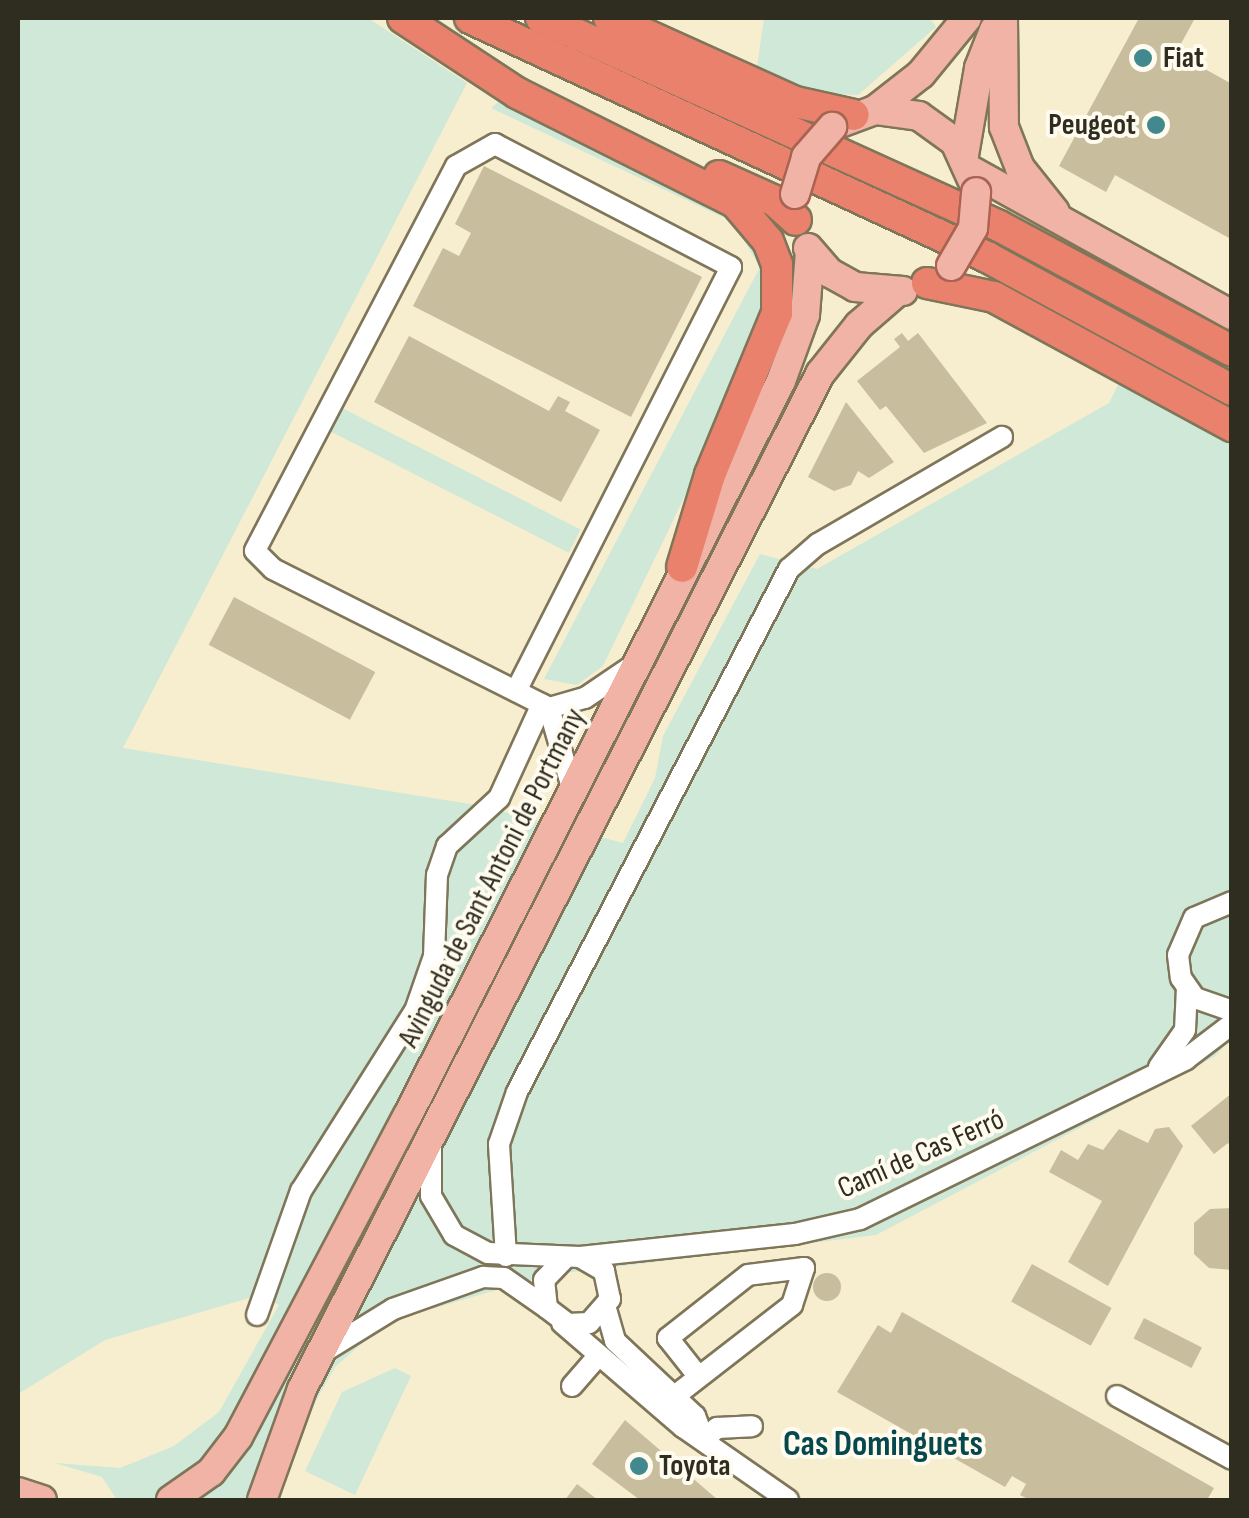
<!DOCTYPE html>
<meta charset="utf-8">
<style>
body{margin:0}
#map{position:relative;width:1249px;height:1518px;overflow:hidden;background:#f7eecf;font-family:"Sofia Sans Condensed",sans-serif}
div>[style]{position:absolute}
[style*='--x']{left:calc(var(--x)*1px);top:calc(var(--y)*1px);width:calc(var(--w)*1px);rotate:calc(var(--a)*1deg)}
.green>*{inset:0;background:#cfe8d7;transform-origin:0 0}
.building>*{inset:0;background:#c8be9e;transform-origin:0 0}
.round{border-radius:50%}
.roads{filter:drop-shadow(2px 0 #7f765a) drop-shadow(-2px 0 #7f765a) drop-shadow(0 2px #7f765a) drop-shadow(0 -2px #7f765a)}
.minor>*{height:20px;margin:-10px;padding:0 10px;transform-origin:10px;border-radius:10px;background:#fff}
.major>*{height:28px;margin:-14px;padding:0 14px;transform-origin:14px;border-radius:14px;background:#f2b3a7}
.highway>*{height:30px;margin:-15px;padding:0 15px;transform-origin:15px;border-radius:15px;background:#ea816d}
.bridges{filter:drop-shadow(2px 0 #a96352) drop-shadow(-2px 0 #a96352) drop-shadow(0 2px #a96352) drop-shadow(0 -2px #a96352)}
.major-bridge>*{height:28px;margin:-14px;padding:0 14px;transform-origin:14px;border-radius:14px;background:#f2b3a7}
.dots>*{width:28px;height:28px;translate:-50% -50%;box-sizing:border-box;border:5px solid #fffbef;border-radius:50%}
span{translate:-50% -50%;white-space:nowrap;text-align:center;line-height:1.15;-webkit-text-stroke:8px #fffbef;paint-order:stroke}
.poi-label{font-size:30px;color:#2f2c20;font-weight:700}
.left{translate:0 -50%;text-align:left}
.right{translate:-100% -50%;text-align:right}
.street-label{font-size:30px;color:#2f2c20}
.quarter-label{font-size:35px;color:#06484d;font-weight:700}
.frame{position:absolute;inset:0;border:20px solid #2f2c20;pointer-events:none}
</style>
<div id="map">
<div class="green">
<i style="clip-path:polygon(18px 18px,368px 18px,467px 83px,123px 748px,482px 806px,623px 843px,655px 778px,663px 736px,760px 554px,817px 569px,1109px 403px,1122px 377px,1231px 440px,1232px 1038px,1214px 1057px,876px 1235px,548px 1275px,411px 1315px,374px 1333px,335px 1367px,309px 1413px,287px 1475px,263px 1500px,117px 1500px,102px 1477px,55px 1463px,120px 1468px,174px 1446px,219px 1412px,279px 1305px,259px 1295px,105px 1340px,18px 1394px)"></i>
<i style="clip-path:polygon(764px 18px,930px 18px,936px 27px,858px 95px,800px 93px,756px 74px)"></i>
<i style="clip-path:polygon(506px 96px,745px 219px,773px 291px,722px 419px,603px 666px,577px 685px,544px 679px,760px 267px,733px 222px,491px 108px)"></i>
<i style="left:340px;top:407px;width:270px;height:26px;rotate:27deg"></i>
<i style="clip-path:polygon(395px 1368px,411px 1376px,355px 1495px,305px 1471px,342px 1392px)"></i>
</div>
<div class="building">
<i style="clip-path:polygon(1139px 18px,1195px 18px,1176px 53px,1232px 84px,1229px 238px,1115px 175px,1106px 192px,1059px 166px)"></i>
<i style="clip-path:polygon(484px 166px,702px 277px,631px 417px,413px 306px,443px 248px,459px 256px,471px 233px,455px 224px)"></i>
<i style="clip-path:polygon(902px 333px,908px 341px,918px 333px,987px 423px,924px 453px,886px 406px,880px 410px,857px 381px,900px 347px,894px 339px)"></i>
<i style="clip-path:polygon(409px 336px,549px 411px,558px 396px,570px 402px,565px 411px,600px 430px,561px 502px,374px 402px)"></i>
<i style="clip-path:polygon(846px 402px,894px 462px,869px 478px,858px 471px,851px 485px,834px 491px,808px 477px)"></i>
<i style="left:234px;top:597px;width:160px;height:54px;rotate:28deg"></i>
<i style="clip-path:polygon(1232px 1093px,1232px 1148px,1228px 1143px,1214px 1154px,1191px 1126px)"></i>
<i style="clip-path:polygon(1169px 1127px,1183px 1146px,1108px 1286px,1068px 1262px,1102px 1201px,1049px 1172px,1061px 1150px,1078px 1160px,1088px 1144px,1103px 1150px,1119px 1129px,1148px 1143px,1155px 1129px)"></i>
<i style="clip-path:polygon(1232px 1208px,1232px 1270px,1209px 1268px,1194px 1254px,1194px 1223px,1210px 1209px)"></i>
<i style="left:1032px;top:1264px;width:91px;height:43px;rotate:29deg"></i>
<i class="round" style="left:813px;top:1273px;width:28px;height:28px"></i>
<i style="clip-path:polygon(902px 1312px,1214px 1488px,1207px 1500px,1030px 1500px,1020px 1495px,1026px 1484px,1012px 1476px,1005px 1487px,837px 1392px,878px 1325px,891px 1333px)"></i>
<i style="left:1144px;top:1318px;width:65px;height:23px;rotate:27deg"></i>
<i style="clip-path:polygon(625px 1420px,718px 1500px,640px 1500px,592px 1464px)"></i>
<i style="clip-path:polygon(577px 1484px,598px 1500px,565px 1500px)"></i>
</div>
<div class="roads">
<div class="minor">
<i style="--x:516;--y:691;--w:475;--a:-63.1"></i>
<i style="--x:731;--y:267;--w:266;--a:-152.5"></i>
<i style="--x:495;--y:144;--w:45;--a:150.6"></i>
<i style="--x:456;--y:166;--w:434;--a:117.6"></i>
<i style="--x:255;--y:551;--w:25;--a:45"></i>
<i style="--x:273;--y:569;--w:309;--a:26.7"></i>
<i style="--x:549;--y:708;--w:86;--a:73.9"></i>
<i style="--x:549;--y:708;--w:37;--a:-16"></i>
<i style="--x:585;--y:698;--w:57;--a:-34.2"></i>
<i style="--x:1232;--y:902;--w:41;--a:157.2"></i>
<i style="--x:1194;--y:918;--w:40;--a:113.4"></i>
<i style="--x:1178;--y:955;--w:23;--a:83"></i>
<i style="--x:1181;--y:978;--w:24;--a:55"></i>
<i style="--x:1195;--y:998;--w:39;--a:19"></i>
<i style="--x:1159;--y:1067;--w:45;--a:-54.9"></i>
<i style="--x:1185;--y:1030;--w:42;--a:-87.3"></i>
<i style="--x:431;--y:1143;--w:53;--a:90"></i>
<i style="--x:431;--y:1196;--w:45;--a:59.5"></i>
<i style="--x:454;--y:1235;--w:38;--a:28"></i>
<i style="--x:488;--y:1253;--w:92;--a:2.5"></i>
<i style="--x:580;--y:1257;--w:28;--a:30"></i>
<i style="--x:604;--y:1271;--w:29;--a:78"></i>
<i style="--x:610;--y:1299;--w:32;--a:131"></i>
<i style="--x:589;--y:1323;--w:21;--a:177"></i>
<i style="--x:568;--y:1324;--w:26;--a:-143"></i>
<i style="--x:547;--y:1308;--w:28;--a:-96"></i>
<i style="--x:544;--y:1280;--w:28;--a:-46"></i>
<i style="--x:506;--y:1256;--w:112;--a:-93.6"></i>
<i style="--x:499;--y:1144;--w:55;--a:-70.9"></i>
<i style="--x:517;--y:1092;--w:590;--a:-62.52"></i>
<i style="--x:789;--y:569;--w:38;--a:-41"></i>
<i style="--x:818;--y:544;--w:213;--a:-30.2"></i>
<i style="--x:580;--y:1257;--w:216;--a:-6.1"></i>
<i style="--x:795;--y:1234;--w:67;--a:-13"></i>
<i style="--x:860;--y:1219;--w:363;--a:-26.1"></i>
<i style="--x:1186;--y:1059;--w:58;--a:-37.3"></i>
<i style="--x:606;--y:1309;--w:33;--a:74"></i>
<i style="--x:615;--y:1341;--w:110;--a:43.2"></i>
<i style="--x:695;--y:1416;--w:26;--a:69"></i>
<i style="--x:257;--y:1315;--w:132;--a:-70.5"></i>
<i style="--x:301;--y:1191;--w:213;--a:-57.7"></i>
<i style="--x:415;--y:1011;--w:58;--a:-70.9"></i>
<i style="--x:434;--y:956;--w:81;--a:-87.9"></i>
<i style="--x:437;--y:875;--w:31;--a:-71"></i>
<i style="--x:447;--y:846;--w:71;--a:-42.7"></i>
<i style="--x:499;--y:798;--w:103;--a:-65.4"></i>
<i style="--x:562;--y:1323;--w:160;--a:40.7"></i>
<i style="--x:683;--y:1427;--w:128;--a:34.8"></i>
<i style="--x:325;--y:1351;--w:80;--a:-31.7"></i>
<i style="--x:393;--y:1309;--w:96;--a:-19.6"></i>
<i style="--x:483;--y:1277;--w:21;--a:3"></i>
<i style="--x:504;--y:1278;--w:52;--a:34.9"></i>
<i style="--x:572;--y:1386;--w:40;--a:-49"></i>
<i style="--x:676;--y:1395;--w:147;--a:-37.8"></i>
<i style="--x:792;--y:1305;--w:39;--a:-72"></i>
<i style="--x:804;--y:1268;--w:56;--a:172.9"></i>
<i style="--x:748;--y:1275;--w:102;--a:141.8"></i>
<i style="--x:668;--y:1338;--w:48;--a:51.7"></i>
<i style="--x:1117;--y:1396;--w:131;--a:28.7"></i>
<i style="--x:704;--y:1440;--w:18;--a:-43"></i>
<i style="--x:717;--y:1428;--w:35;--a:-3"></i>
</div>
<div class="major">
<i style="--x:1003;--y:18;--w:109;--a:89.5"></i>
<i style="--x:1004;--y:127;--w:44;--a:68.7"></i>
<i style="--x:1020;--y:168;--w:56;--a:51.5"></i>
<i style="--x:875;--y:110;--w:58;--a:-38"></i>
<i style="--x:921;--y:74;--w:72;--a:-50.6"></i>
<i style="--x:835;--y:125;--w:43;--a:-20.6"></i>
<i style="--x:875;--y:110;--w:44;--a:7.8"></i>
<i style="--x:919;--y:116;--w:44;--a:35.8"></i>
<i style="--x:955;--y:142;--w:48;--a:65.6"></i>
<i style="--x:964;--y:155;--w:88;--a:-80.2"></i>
<i style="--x:979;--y:68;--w:41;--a:-68.5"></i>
<i style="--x:972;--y:171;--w:297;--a:29"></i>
<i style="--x:808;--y:248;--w:33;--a:49"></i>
<i style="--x:830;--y:273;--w:29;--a:29"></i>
<i style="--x:855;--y:287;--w:48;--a:4.8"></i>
<i style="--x:18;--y:1492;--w:25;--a:18"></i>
<i style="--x:171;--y:1500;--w:49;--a:-35"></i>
<i style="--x:211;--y:1472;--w:44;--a:-52.4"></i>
<i style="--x:238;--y:1437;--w:364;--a:-62.2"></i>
<i style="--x:408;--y:1115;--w:823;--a:-63.06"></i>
<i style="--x:781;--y:381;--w:70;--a:-70"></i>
<i style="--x:805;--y:315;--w:63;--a:-85.5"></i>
<i style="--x:262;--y:1500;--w:118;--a:-70.2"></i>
<i style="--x:302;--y:1389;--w:1140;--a:-62.96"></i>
<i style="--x:820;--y:374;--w:63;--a:-51.5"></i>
<i style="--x:859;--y:325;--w:50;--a:-41"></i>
</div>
<div class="highway">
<i style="--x:403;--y:18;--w:136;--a:33.3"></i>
<i style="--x:517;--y:93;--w:244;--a:26.6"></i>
<i style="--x:735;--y:202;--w:51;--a:49.8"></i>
<i style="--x:768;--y:241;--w:25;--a:69"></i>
<i style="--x:777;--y:264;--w:49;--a:90"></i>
<i style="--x:777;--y:313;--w:175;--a:112.5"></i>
<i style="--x:710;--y:475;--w:96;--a:106.9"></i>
<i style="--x:470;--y:18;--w:570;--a:24.81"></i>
<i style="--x:987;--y:257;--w:279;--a:28.5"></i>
<i style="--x:541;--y:18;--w:503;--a:24.43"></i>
<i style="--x:999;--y:226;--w:264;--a:28.2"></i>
<i style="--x:609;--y:18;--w:204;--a:24.3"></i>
<i style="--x:795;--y:102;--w:60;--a:12.4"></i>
<i style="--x:719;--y:176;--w:61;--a:24.1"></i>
<i style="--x:775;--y:201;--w:28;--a:42"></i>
<i style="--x:927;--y:283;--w:68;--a:11.8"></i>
<i style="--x:994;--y:297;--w:271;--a:28.5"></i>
</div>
</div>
<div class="bridges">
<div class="major-bridge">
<i style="--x:795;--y:194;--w:39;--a:-73"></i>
<i style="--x:806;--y:157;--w:40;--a:-49"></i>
<i style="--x:951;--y:266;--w:44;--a:-59.9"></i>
<i style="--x:973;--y:228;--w:36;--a:-85"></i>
</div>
</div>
<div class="dots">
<i style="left:1143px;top:58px;background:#41898f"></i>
<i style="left:1156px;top:125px;background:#41898f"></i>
<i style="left:639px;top:1466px;background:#41898f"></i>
</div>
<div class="poi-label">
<span class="left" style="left:1163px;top:58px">Fiat</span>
<span class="right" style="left:1136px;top:125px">Peugeot</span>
<span class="left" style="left:659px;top:1466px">Toyota</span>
</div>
<div class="street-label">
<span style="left:492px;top:878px;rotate:-63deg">Avinguda de Sant Antoni de Portmany</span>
<span style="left:921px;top:1154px;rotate:-24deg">Camí de Cas Ferró</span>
</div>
<div class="quarter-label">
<span style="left:883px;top:1445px">Cas Dominguets</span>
</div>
<div class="frame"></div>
</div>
